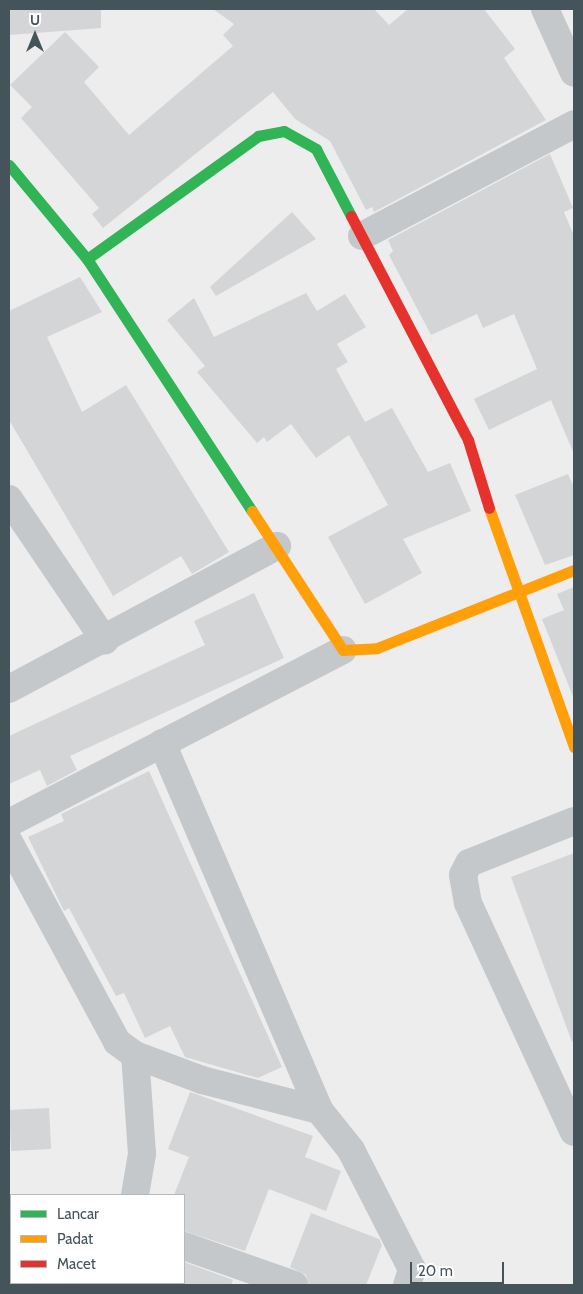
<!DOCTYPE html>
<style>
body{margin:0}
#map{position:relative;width:583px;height:1294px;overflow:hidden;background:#eeeded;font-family:Cabin,sans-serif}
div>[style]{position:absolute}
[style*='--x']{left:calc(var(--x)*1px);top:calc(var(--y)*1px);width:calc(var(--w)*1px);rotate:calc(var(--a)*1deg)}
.building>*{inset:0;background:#d4d5d6;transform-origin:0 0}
.street>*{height:28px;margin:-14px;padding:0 14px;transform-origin:14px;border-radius:14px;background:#c4c8ca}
.fast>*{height:11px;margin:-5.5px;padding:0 5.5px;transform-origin:5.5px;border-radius:5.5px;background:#30b455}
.slow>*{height:11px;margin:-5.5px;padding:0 5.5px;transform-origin:5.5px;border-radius:5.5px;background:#ff9f0a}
.jam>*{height:11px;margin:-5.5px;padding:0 5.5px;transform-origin:5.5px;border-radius:5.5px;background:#e5322d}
span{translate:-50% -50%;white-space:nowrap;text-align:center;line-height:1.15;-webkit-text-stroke:5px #fff;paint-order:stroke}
.frame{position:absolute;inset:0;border:10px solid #45535a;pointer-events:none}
.legend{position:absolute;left:10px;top:1194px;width:175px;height:90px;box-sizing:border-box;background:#fff;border:1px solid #b5babd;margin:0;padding:6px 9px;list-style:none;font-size:15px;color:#45535a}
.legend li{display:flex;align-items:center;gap:10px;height:25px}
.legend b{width:25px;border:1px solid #b5babd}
.north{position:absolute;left:10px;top:10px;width:50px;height:50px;-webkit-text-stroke:4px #fff;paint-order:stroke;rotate:0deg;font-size:14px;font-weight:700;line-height:20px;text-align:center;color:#45535a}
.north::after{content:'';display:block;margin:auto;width:18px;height:22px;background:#45535a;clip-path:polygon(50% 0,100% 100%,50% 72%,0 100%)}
.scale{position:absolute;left:410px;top:1262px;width:94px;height:22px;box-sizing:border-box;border:2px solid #45535a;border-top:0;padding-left:6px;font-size:15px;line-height:18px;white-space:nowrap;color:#45535a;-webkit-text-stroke:4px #fff;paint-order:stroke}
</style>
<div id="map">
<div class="building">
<i style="clip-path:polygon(9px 9px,101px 9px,101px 28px,9px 35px)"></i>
<i style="clip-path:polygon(213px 9px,374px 9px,389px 25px,408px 9px,484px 9px,515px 49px,504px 58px,546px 120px,374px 212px,372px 207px,366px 210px,330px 141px,295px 119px,273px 92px,103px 228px,92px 214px,99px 208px,21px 118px,32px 107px,10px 85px,65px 32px,99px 67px,84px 82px,129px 135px,233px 46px,223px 35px,234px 24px)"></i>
<i style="clip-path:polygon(550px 154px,573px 208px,564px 212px,574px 236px,574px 454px,551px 400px,489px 430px,474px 399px,537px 369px,514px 314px,483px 328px,477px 314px,431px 335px,389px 255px,393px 251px,388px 240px)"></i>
<i style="clip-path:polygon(292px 212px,316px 239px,216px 296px,210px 287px)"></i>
<i style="clip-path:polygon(80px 277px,102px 312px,47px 337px,82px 412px,126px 385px,229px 552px,192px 574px,181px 556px,113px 596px,9px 420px,9px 311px)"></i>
<i style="clip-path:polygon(306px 293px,317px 311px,345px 294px,366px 327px,337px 344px,348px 362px,336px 369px,365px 422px,392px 408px,428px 472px,450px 463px,471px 511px,403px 539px,422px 573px,365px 604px,328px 537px,388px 505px,349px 435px,316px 458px,291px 424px,267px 442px,264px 437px,257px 443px,197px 372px,205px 366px,167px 320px,194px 298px,214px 337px)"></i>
<i style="clip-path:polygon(568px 474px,574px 487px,574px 555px,545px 565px,515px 495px)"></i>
<i style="clip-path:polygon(574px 587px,574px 699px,542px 619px,564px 610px,557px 594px)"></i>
<i style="clip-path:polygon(254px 593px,284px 658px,70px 756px,77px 770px,47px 786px,40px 770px,9px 784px,9px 736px,205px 645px,194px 621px)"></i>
<i style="clip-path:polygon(149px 771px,282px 1067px,258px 1078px,185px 1057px,170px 1026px,145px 1038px,124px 993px,116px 996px,69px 908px,64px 911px,28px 837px,64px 821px,61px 814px)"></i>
<i style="clip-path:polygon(574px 853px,574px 1041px,572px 1042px,511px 877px)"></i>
<i style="clip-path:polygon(190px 1092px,313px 1136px,305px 1157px,341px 1171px,326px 1211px,269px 1189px,245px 1251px,184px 1231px,184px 1195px,174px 1195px,189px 1157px,168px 1149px)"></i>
<i style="left:49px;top:1108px;width:41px;height:40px;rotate:87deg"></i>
<i style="clip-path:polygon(311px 1213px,379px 1239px,382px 1245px,366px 1285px,309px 1285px,306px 1275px,290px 1267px)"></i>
<i style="clip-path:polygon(184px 1262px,233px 1280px,231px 1285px,184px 1285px)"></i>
</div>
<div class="street">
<i style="--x:545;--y:9;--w:70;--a:65.6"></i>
<i style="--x:362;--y:236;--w:240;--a:-27.8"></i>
<i style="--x:9;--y:499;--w:171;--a:55.9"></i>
<i style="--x:9;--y:689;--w:304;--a:-28.1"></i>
<i style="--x:162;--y:743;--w:399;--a:66.8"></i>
<i style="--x:574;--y:821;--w:113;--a:158.2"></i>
<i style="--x:469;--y:863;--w:13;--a:117"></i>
<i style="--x:463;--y:875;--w:28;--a:80"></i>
<i style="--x:468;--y:903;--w:252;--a:65.2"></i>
<i style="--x:9;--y:823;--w:376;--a:-27.4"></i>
<i style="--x:9;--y:842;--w:227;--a:61.6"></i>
<i style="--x:117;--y:1042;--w:22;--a:36"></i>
<i style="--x:135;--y:1055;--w:72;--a:20.5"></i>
<i style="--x:202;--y:1080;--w:121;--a:14.4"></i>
<i style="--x:319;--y:1110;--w:51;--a:51.3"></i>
<i style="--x:351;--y:1150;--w:134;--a:62.9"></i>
<i style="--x:412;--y:1269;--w:17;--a:107"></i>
<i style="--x:135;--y:1195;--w:42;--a:-80.3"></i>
<i style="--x:142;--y:1154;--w:99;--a:-94"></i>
<i style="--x:184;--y:1246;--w:117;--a:19.5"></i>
<i style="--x:97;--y:1285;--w:2;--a:-63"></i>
</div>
<div class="fast">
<i style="--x:9;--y:165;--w:122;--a:50.3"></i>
<i style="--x:87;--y:259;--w:301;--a:56.8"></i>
<i style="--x:87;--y:259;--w:211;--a:-35.7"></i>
<i style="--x:258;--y:136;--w:26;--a:-11"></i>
<i style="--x:284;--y:131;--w:37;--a:29"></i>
<i style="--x:316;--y:149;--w:76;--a:62.4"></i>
</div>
<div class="slow">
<i style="--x:489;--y:508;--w:254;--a:70.4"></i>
<i style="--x:252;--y:511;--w:166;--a:56.8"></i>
<i style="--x:343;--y:650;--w:34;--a:-3"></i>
<i style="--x:377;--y:648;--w:212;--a:-21.6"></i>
</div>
<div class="jam">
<i style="--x:351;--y:216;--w:253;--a:62.4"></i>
<i style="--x:468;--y:440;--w:71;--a:72.8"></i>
</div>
<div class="frame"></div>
<ul class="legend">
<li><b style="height:6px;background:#30b455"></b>Lancar</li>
<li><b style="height:6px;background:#ff9f0a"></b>Padat</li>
<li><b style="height:6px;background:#e5322d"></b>Macet</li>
</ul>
<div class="north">U</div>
<div class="scale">20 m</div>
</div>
